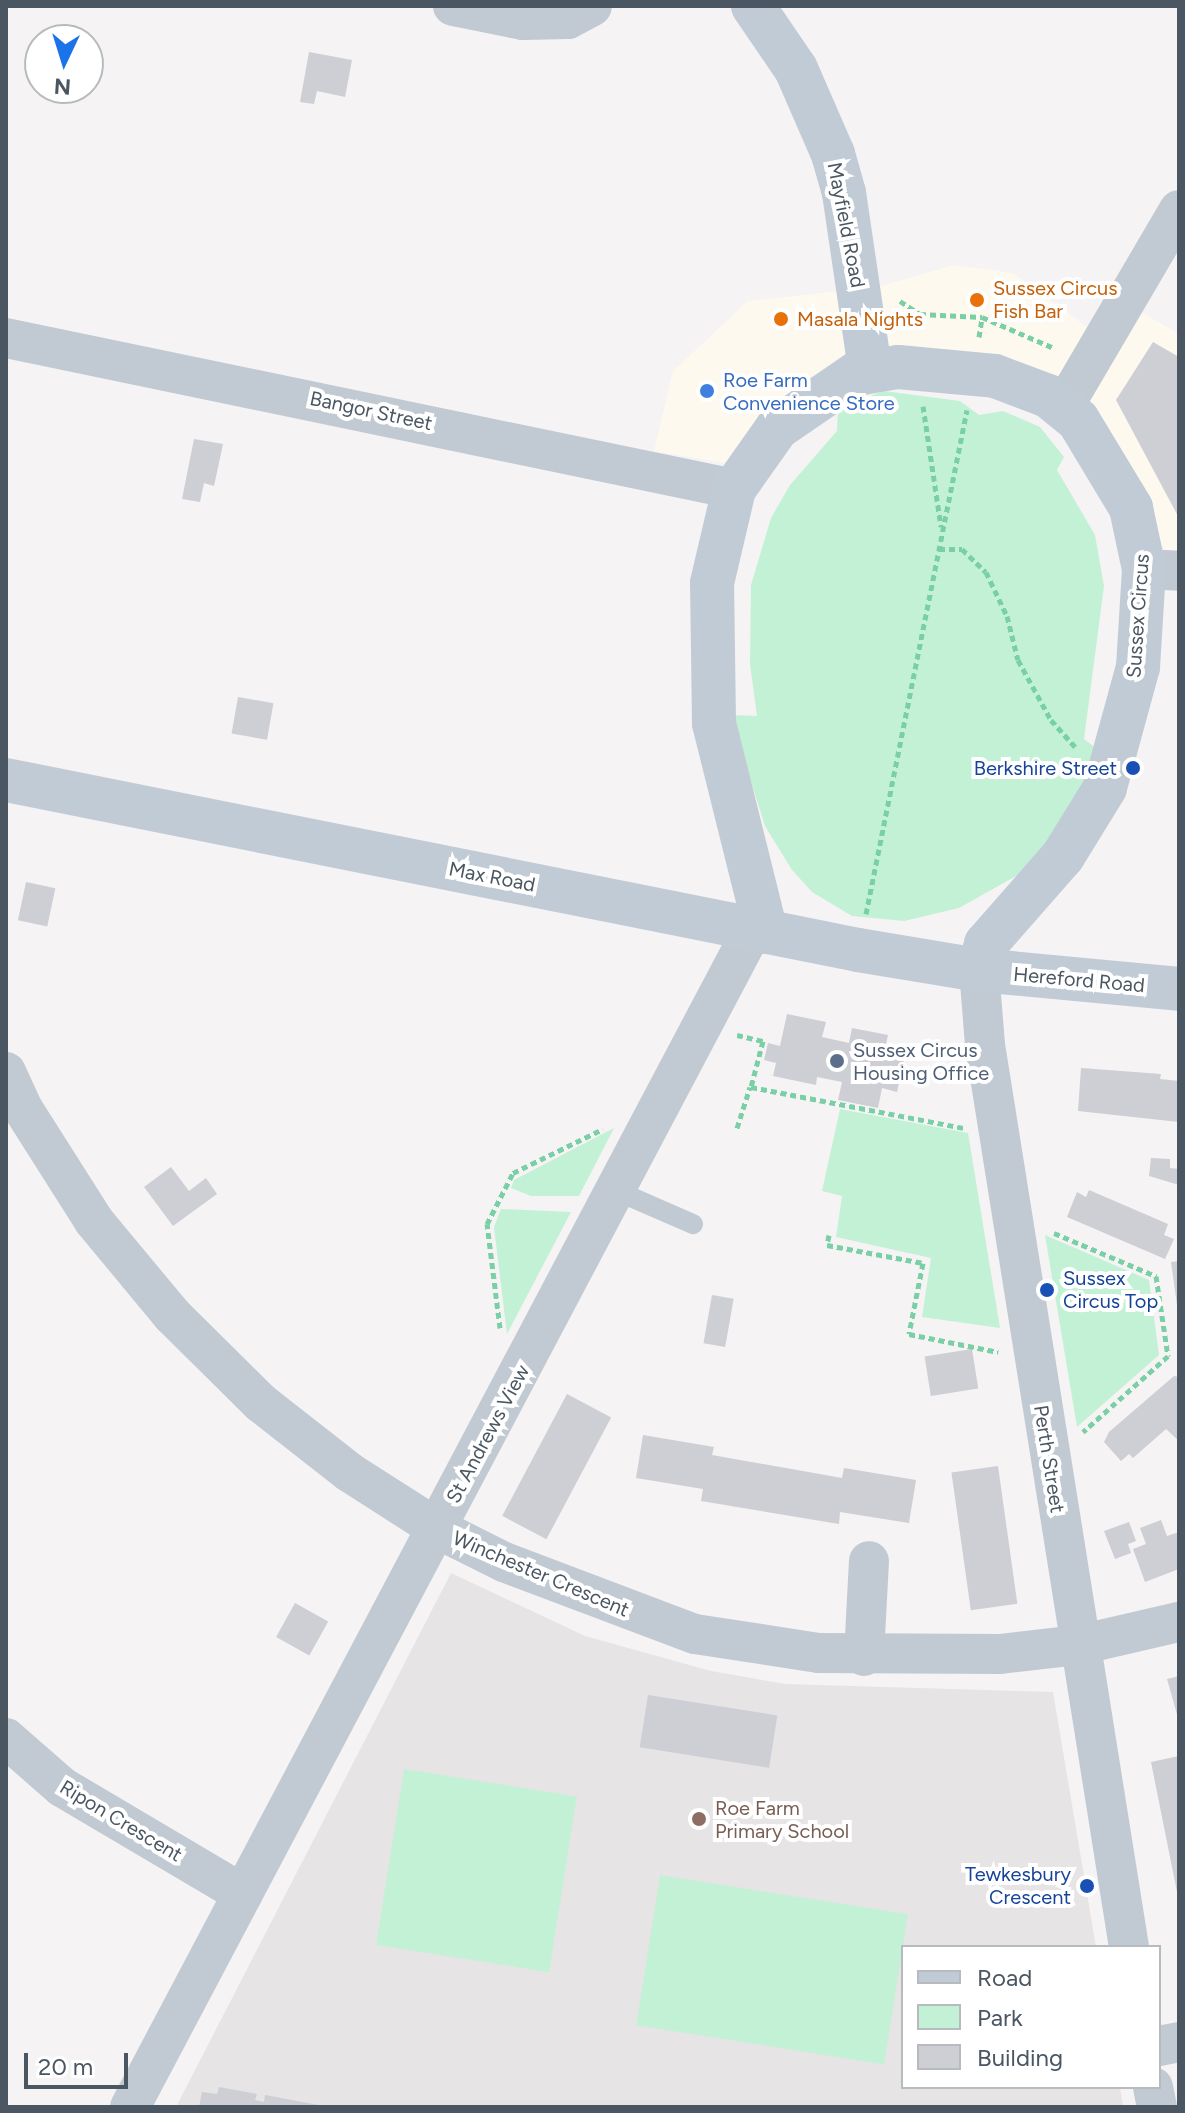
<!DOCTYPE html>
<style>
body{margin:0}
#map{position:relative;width:1185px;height:2113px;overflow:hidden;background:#f5f3f3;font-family:Figtree,sans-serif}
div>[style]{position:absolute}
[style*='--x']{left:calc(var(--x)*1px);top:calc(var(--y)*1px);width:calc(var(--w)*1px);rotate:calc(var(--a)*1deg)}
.commercial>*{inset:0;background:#fdf9ef}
.education>*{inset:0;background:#e6e4e5}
.green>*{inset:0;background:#c3f1d5;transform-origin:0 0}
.building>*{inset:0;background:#cdcfd5;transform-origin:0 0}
.path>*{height:5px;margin-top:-2.5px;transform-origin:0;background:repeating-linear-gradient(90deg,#7ad0a6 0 6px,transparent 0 10px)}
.lane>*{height:20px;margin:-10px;padding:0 10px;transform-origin:10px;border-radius:10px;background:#c1cad2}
.street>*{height:40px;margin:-20px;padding:0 20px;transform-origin:20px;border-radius:20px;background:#c1cad2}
.secondary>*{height:44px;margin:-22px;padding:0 22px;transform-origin:22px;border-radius:22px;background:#c1cbd6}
.dots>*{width:22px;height:22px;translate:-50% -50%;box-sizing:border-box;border:4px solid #fff;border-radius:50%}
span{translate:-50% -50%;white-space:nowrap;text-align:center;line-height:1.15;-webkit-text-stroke:8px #fff;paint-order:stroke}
.street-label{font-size:20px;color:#4a5661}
.food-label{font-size:20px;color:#c56008}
.left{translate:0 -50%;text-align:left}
.shop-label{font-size:20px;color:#366cbe}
.transit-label{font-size:20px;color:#164399}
.right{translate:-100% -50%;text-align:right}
.service-label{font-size:20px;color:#4e5e75}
.education-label{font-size:20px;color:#785e54}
.frame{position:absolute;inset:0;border:8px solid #4a5661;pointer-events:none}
.legend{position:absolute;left:901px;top:1945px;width:260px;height:144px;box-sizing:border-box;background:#fff;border:2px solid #b7bbc0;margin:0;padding:10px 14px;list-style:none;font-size:24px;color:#4a5661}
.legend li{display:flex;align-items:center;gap:16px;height:40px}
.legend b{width:40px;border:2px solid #b7bbc0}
.north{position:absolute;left:24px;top:24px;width:80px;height:80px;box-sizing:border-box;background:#fff;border:2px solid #b7bbc0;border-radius:50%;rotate:184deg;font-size:22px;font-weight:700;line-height:32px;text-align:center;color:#4a5661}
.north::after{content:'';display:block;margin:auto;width:28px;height:36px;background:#1a73e8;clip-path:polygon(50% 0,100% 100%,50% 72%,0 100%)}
.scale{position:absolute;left:24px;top:2053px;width:104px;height:36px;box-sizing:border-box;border:4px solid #4a5661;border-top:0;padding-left:10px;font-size:24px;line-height:28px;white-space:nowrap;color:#4a5661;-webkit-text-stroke:6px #fff;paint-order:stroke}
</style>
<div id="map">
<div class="commercial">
<i style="clip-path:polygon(954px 265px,1013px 273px,1090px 329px,1139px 311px,1179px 334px,1179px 558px,1168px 558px,1111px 438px,1046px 375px,911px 345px,848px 352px,790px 391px,725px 463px,654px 451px,673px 371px,748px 301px,877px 287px)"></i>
</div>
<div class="education">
<i style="clip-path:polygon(451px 1573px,585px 1636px,711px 1671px,785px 1684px,1053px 1692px,1096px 1947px,903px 1947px,903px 2087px,1120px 2087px,1123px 2107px,176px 2107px)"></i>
</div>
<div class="green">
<i style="clip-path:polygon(884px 391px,960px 401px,979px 415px,1003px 411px,1040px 427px,1064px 457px,1057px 470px,1095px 535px,1104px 586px,1084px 739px,1096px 748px,1085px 786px,1034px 860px,1016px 876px,959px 908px,904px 921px,852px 916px,812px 892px,792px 870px,765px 826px,730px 715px,757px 716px,750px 664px,751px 585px,771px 518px,790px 485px,837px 431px,838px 407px)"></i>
<i style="clip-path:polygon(840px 1109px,968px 1133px,1000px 1328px,922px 1317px,931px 1258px,836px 1237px,842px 1196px,822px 1191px)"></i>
<i style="clip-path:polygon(614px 1128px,579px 1196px,531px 1196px,511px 1188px,514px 1180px)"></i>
<i style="clip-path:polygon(501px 1209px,571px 1212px,507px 1334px,494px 1227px)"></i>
<i style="clip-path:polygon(1045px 1235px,1149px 1280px,1159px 1355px,1077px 1427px)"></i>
<i style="left:404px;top:1769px;width:175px;height:178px;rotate:9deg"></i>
<i style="left:660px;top:1875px;width:251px;height:152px;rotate:9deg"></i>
</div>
<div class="building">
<i style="clip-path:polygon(309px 52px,352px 60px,345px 97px,317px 91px,314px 104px,300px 102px)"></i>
<i style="clip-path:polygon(1153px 342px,1179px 357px,1179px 518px,1116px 400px)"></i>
<i style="clip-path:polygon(194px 439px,223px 444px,214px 486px,204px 483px,200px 502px,182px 499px)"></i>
<i style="left:238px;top:697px;width:36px;height:37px;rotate:10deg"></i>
<i style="left:26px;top:882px;width:30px;height:39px;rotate:12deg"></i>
<i style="clip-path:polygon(787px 1014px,826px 1022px,822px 1037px,849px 1043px,852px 1028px,888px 1035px,884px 1053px,905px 1056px,897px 1092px,882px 1088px,878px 1108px,838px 1100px,842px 1082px,817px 1077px,816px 1085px,773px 1076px,776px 1063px,764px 1060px,768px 1043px,780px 1046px)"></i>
<i style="clip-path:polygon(1081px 1068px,1161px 1074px,1160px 1079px,1179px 1081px,1179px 1122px,1078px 1111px)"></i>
<i style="clip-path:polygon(1151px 1158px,1170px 1159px,1170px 1168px,1179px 1169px,1179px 1185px,1149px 1176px)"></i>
<i style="clip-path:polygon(171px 1167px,189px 1191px,206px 1178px,217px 1194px,173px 1226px,144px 1187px)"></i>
<i style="clip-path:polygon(1089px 1190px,1168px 1224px,1164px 1235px,1174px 1239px,1165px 1259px,1067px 1217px,1077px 1192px,1086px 1197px)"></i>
<i style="clip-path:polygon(1179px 1261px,1179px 1305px,1177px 1305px,1171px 1262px)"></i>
<i style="left:712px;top:1295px;width:22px;height:49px;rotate:10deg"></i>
<i style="left:972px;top:1349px;width:40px;height:48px;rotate:81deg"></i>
<i style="clip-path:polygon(1174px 1376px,1179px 1377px,1179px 1441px,1166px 1429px,1133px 1458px,1129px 1454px,1121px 1461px,1104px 1442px,1109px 1432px)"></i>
<i style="left:567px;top:1394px;width:50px;height:138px;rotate:28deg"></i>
<i style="clip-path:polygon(643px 1435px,714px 1447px,712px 1455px,842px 1478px,844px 1468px,916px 1480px,909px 1523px,840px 1512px,839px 1524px,701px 1501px,703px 1489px,636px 1478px)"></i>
<i style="left:998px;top:1466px;width:139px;height:47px;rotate:82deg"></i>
<i style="clip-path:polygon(1161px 1520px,1167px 1536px,1179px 1532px,1179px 1569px,1145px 1582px,1133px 1549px,1146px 1544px,1140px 1528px)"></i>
<i style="clip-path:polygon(1129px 1522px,1136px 1541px,1128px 1544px,1131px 1553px,1115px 1559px,1104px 1531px)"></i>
<i style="left:295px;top:1603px;width:38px;height:39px;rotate:29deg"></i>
<i style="clip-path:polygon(1179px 1676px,1179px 1718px,1178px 1718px,1167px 1679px)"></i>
<i style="left:648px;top:1695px;width:131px;height:53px;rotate:9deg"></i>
<i style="clip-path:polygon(1179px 1756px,1179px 1897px,1178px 1897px,1151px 1762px)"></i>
<i style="clip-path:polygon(219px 2087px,257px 2094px,255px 2100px,264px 2102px,265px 2095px,329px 2107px,199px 2107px,202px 2092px,217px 2094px)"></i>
</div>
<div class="path">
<i style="--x:900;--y:301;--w:24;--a:33"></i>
<i style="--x:920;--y:314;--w:62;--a:2.8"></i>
<i style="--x:982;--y:317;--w:78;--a:23.3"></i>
<i style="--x:979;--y:337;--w:20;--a:-81"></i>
<i style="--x:923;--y:406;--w:122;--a:81.5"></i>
<i style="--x:939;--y:549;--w:23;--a:0"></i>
<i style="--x:962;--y:549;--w:33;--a:44"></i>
<i style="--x:986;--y:572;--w:49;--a:64.5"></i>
<i style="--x:1007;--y:616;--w:45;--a:76"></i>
<i style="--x:1018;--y:660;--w:68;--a:61.2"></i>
<i style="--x:1051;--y:720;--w:36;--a:48"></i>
<i style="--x:866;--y:914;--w:514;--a:-78.67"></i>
<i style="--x:737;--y:1035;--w:27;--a:13"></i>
<i style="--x:763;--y:1041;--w:48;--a:104.6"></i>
<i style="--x:751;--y:1087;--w:216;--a:10.9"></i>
<i style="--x:737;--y:1128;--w:43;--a:-72.4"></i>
<i style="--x:1054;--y:1233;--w:111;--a:22.9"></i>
<i style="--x:1156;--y:1276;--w:81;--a:81.5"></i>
<i style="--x:1168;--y:1356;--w:114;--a:138.2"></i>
<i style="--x:829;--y:1235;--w:10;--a:101"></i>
<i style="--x:827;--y:1245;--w:98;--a:10.6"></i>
<i style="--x:923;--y:1263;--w:72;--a:101.2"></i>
<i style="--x:909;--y:1334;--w:91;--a:11.4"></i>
<i style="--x:500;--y:1328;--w:105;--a:-97.1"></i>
<i style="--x:487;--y:1224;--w:57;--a:-63"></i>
<i style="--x:513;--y:1173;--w:100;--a:-26.1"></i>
</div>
<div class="lane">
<i style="--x:617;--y:1191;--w:83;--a:23.5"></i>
</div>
<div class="street">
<i style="--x:453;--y:6;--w:71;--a:11.3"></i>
<i style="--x:523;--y:20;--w:45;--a:-1.3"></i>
<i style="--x:568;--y:19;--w:27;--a:-28"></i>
<i style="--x:6;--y:338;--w:743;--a:11.72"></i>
<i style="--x:1064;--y:406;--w:227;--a:-59.6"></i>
<i style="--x:1144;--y:569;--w:35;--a:3"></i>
<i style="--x:979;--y:970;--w:75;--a:85.4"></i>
<i style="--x:985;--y:1045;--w:913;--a:80.93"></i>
<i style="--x:6;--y:1072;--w:41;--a:65.3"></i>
<i style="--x:23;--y:1109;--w:133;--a:57.6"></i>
<i style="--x:94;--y:1221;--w:122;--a:50.3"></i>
<i style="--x:172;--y:1315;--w:125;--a:44.7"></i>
<i style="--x:261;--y:1403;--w:112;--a:38.1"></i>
<i style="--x:349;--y:1472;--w:106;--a:32.6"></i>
<i style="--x:438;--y:1529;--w:74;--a:26.6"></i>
<i style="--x:504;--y:1562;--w:204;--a:20.7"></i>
<i style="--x:695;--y:1634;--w:125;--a:8.7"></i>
<i style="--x:819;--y:1653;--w:181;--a:0.3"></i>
<i style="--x:1000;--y:1654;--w:80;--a:-6.5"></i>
<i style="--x:1079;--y:1645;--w:103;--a:-13"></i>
<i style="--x:864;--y:1656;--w:95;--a:-87"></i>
<i style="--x:6;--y:1738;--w:74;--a:41.2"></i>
<i style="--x:62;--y:1787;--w:210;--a:30.6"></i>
<i style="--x:1159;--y:2046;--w:20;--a:-11"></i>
<i style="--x:1153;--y:2087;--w:20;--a:79"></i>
<i style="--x:130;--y:2107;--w:1333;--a:-62.13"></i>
</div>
<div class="secondary">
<i style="--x:753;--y:6;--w:76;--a:55.7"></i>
<i style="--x:796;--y:69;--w:93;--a:66.5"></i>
<i style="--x:833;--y:154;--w:41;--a:74.2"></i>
<i style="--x:844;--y:193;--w:178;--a:81.6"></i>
<i style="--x:6;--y:780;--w:869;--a:11.28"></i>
<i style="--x:858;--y:950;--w:123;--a:9.4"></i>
<i style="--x:979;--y:970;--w:201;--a:5.4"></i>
<i style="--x:766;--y:932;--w:215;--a:-104"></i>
<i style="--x:714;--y:723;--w:140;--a:-90.8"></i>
<i style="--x:712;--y:583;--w:97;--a:-76.8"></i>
<i style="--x:734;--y:489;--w:75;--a:-54.8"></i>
<i style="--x:777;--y:428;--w:96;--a:-34.4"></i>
<i style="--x:856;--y:374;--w:43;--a:-9.5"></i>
<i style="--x:898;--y:367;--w:97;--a:5.3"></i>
<i style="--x:995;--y:376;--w:57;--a:20.7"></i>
<i style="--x:1048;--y:396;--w:38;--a:39"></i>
<i style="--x:1078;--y:420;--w:103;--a:58.9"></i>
<i style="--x:1131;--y:508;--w:62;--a:78"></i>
<i style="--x:1144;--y:569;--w:98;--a:93.5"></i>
<i style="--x:1138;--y:667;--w:125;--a:105.3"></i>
<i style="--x:1105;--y:788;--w:80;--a:121.7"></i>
<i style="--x:1063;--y:856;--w:117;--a:131.2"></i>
<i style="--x:986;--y:944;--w:27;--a:105"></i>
</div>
<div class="dots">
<i style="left:977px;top:300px;background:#e8710a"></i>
<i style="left:781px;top:319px;background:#e8710a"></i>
<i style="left:707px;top:391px;background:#3f7fe0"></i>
<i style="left:1133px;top:768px;background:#1a4fb4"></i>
<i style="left:837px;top:1061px;background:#5c6f8a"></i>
<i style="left:1047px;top:1290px;background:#1a4fb4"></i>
<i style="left:699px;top:1819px;background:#8d6e63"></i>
<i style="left:1087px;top:1886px;background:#1a4fb4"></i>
</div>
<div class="street-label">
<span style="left:846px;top:225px;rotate:79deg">Mayfield Road</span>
<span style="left:371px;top:411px;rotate:12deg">Bangor Street</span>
<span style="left:1138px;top:616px;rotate:-86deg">Sussex Circus</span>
<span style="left:492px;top:877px;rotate:11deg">Max Road</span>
<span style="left:1079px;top:980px;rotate:5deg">Hereford Road</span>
<span style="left:488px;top:1434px;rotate:-62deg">St Andrews View</span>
<span style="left:1049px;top:1459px;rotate:81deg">Perth Street</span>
<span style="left:541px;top:1574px;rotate:23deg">Winchester Crescent</span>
<span style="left:121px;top:1821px;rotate:31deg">Ripon Crescent</span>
</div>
<div class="food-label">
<span class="left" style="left:993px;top:300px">Sussex Circus<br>Fish Bar</span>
<span class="left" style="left:797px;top:319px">Masala Nights</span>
</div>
<div class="shop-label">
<span class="left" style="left:723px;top:392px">Roe Farm<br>Convenience Store</span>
</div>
<div class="transit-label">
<span class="right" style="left:1117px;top:768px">Berkshire Street</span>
<span class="left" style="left:1063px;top:1290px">Sussex<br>Circus Top</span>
<span class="right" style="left:1071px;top:1886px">Tewkesbury<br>Crescent</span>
</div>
<div class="service-label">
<span class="left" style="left:853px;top:1062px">Sussex Circus<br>Housing Office</span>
</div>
<div class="education-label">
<span class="left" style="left:715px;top:1820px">Roe Farm<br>Primary School</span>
</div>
<div class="frame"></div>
<ul class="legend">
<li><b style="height:10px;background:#c1cbd6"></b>Road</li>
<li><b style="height:22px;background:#c3f1d5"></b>Park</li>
<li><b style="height:22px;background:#cdcfd5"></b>Building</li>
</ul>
<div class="north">N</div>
<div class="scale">20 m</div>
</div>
